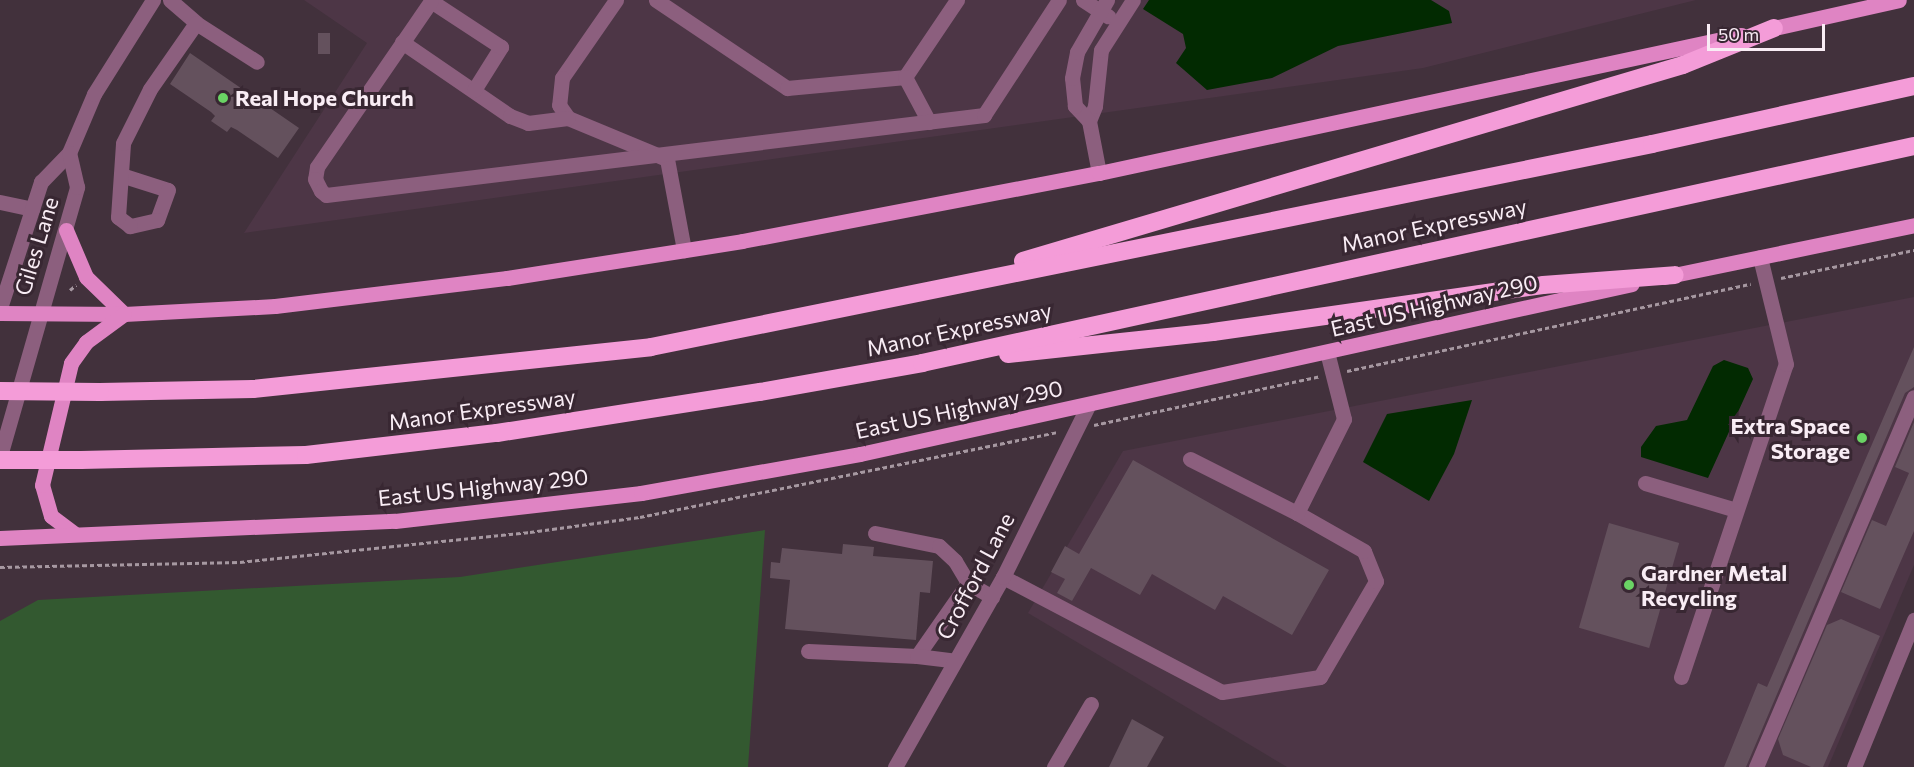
<!DOCTYPE html>
<style>
body{margin:0}
#map{position:relative;width:1914px;height:767px;overflow:hidden;background:#42313c;font-family:Commissioner,sans-serif}
div>[style]{position:absolute}
[style*='--x']{left:calc(var(--x)*1px);top:calc(var(--y)*1px);width:calc(var(--w)*1px);rotate:calc(var(--a)*1deg)}
.built>*{inset:0;background:#4d3646}
.green>*{inset:0;background:#335930}
.water>*{inset:0;background:#022a01}
.building>*{inset:0;background:#64515d;transform-origin:0 0}
.path>*{height:3px;margin-top:-1.5px;transform-origin:0;background:repeating-linear-gradient(90deg,#a698a1 0 4.5px,transparent 0 7.5px)}
.minor>*{height:15px;margin:-7.5px;padding:0 7.5px;transform-origin:7.5px;border-radius:7.5px;background:#8c5f7e}
.major>*{height:15px;margin:-7.5px;padding:0 7.5px;transform-origin:7.5px;border-radius:7.5px;background:#df84c3}
.highway>*{height:18px;margin:-9px;padding:0 9px;transform-origin:9px;border-radius:9px;background:#f49cd8}
.highway-bridge>*{height:18px;margin:-9px;padding:0 9px;transform-origin:9px;border-radius:9px;background:#f49cd8}
.dots>*{width:16px;height:16px;translate:-50% -50%;box-sizing:border-box;border:3px solid #382732;border-radius:50%}
span{translate:-50% -50%;white-space:nowrap;text-align:center;line-height:1.15;-webkit-text-stroke:6px #382732;paint-order:stroke}
.poi-label{font-size:22px;color:#f9edf5;font-weight:700}
.left{translate:0 -50%;text-align:left}
.right{translate:-100% -50%;text-align:right}
.street-label{font-size:22px;color:#f9edf5}
.scale{position:absolute;left:1707px;top:24px;width:118px;height:27px;box-sizing:border-box;border:3px solid #f9edf5;border-top:0;padding-left:8px;font-size:18px;line-height:21px;white-space:nowrap;color:#f9edf5;-webkit-text-stroke:4px #382732;paint-order:stroke}
</style>
<div id="map">
<div class="built">
<i style="clip-path:polygon(304px 0,1696px 0,1423px 68px,244px 233px,367px 43px)"></i>
<i style="clip-path:polygon(1914px 297px,1914px 565px,1828px 767px,1287px 767px,1028px 613px,1123px 451px)"></i>
</div>
<div class="green">
<i style="clip-path:polygon(765px 530px,748px 767px,0 767px,0 621px,38px 600px,460px 577px)"></i>
</div>
<div class="water">
<i style="clip-path:polygon(1149px 0,1431px 0,1449px 11px,1452px 23px,1338px 46px,1272px 78px,1207px 90px,1176px 63px,1186px 48px,1183px 34px,1143px 9px)"></i>
<i style="clip-path:polygon(1724px 360px,1748px 368px,1753px 379px,1708px 478px,1641px 457px,1641px 447px,1656px 426px,1687px 420px,1713px 366px)"></i>
<i style="clip-path:polygon(1472px 400px,1454px 454px,1429px 501px,1363px 462px,1387px 414px)"></i>
</div>
<div class="building">
<i style="left:318px;top:33px;width:12px;height:21px"></i>
<i style="clip-path:polygon(190px 53px,299px 128px,278px 158px,237px 130px,231px 127px,227px 132px,211px 121px,215px 116px,211px 112px,170px 84px)"></i>
<i style="clip-path:polygon(1914px 347px,1914px 387px,1905px 393px,1746px 767px,1724px 767px,1758px 683px,1767px 687px)"></i>
<i style="clip-path:polygon(1914px 422px,1914px 531px,1880px 609px,1841px 592px,1872px 520px,1886px 526px,1909px 473px,1895px 467px)"></i>
<i style="clip-path:polygon(1133px 460px,1329px 570px,1292px 635px,1223px 596px,1215px 610px,1152px 574px,1140px 595px,1091px 568px,1072px 601px,1057px 593px,1065px 579px,1051px 572px,1065px 546px,1079px 554px)"></i>
<i style="left:1609px;top:523px;width:73px;height:109px;rotate:16deg"></i>
<i style="clip-path:polygon(843px 544px,874px 547px,873px 556px,933px 561px,930px 593px,920px 592px,916px 640px,785px 629px,790px 580px,770px 578px,771px 562px,780px 563px,782px 548px,842px 554px)"></i>
<i style="clip-path:polygon(1841px 619px,1880px 636px,1823px 767px,1811px 767px,1783px 755px,1778px 739px,1827px 625px)"></i>
<i style="clip-path:polygon(1132px 719px,1164px 737px,1147px 767px,1109px 767px)"></i>
</div>
<div class="path">
<i style="--x:1781;--y:278;--w:136;--a:-11.9"></i>
<i style="--x:70;--y:290;--w:8;--a:-40"></i>
<i style="--x:1347;--y:371;--w:413;--a:-12.2"></i>
<i style="--x:1094;--y:425;--w:231;--a:-12.2"></i>
<i style="--x:0;--y:567;--w:240;--a:-1.2"></i>
<i style="--x:240;--y:562;--w:292;--a:-5.9"></i>
<i style="--x:530;--y:532;--w:111;--a:-7.8"></i>
<i style="--x:640;--y:517;--w:427;--a:-11.5"></i>
</div>
<div class="minor">
<i style="--x:170;--y:0;--w:35;--a:41"></i>
<i style="--x:196;--y:23;--w:72;--a:32.6"></i>
<i style="--x:616;--y:0;--w:95;--a:124.7"></i>
<i style="--x:562;--y:78;--w:27;--a:96"></i>
<i style="--x:559;--y:105;--w:16;--a:55"></i>
<i style="--x:568;--y:118;--w:107;--a:22.5"></i>
<i style="--x:667;--y:159;--w:93;--a:79.4"></i>
<i style="--x:656;--y:0;--w:158;--a:33.9"></i>
<i style="--x:787;--y:88;--w:119;--a:-5.3"></i>
<i style="--x:905;--y:77;--w:93;--a:-56"></i>
<i style="--x:1083;--y:0;--w:30;--a:33"></i>
<i style="--x:402;--y:42;--w:131;--a:34.4"></i>
<i style="--x:510;--y:116;--w:19;--a:21"></i>
<i style="--x:528;--y:123;--w:40;--a:-7.1"></i>
<i style="--x:905;--y:77;--w:51;--a:61.9"></i>
<i style="--x:474;--y:90;--w:51;--a:-57.9"></i>
<i style="--x:501;--y:47;--w:84;--a:-146.7"></i>
<i style="--x:431;--y:1;--w:201;--a:124.5"></i>
<i style="--x:317;--y:167;--w:12;--a:99"></i>
<i style="--x:315;--y:179;--w:13;--a:63"></i>
<i style="--x:321;--y:191;--w:6;--a:39"></i>
<i style="--x:326;--y:195;--w:663;--a:-6.93"></i>
<i style="--x:984;--y:115;--w:137;--a:-56.9"></i>
<i style="--x:1089;--y:121;--w:16;--a:-68"></i>
<i style="--x:1095;--y:106;--w:56;--a:-83.9"></i>
<i style="--x:1101;--y:50;--w:59;--a:-57.4"></i>
<i style="--x:1099;--y:173;--w:53;--a:-100.9"></i>
<i style="--x:1089;--y:121;--w:21;--a:-133"></i>
<i style="--x:1075;--y:106;--w:28;--a:-96"></i>
<i style="--x:1072;--y:78;--w:26;--a:-79"></i>
<i style="--x:1077;--y:52;--w:60;--a:-60"></i>
<i style="--x:121;--y:175;--w:49;--a:17.7"></i>
<i style="--x:168;--y:190;--w:32;--a:110"></i>
<i style="--x:157;--y:220;--w:28;--a:167"></i>
<i style="--x:130;--y:226;--w:15;--a:-143"></i>
<i style="--x:118;--y:217;--w:74;--a:-86.1"></i>
<i style="--x:123;--y:143;--w:60;--a:-63.4"></i>
<i style="--x:150;--y:89;--w:80;--a:-55.1"></i>
<i style="--x:0;--y:202;--w:33;--a:12"></i>
<i style="--x:0;--y:308;--w:133;--a:-72"></i>
<i style="--x:41;--y:182;--w:40;--a:-46"></i>
<i style="--x:69;--y:153;--w:64;--a:-67"></i>
<i style="--x:94;--y:94;--w:111;--a:-57.9"></i>
<i style="--x:0;--y:456;--w:280;--a:-74"></i>
<i style="--x:77;--y:187;--w:35;--a:-103"></i>
<i style="--x:1190;--y:459;--w:120;--a:26.8"></i>
<i style="--x:1645;--y:483;--w:95;--a:16.5"></i>
<i style="--x:875;--y:533;--w:65;--a:11.5"></i>
<i style="--x:939;--y:546;--w:22;--a:43"></i>
<i style="--x:955;--y:561;--w:26;--a:59"></i>
<i style="--x:968;--y:583;--w:28;--a:30"></i>
<i style="--x:1003;--y:577;--w:247;--a:27.7"></i>
<i style="--x:1222;--y:692;--w:99;--a:-8.7"></i>
<i style="--x:1320;--y:677;--w:111;--a:-59.7"></i>
<i style="--x:1376;--y:581;--w:32;--a:-112"></i>
<i style="--x:1364;--y:551;--w:77;--a:-150.4"></i>
<i style="--x:1297;--y:513;--w:105;--a:-63.4"></i>
<i style="--x:1344;--y:419;--w:69;--a:-104.2"></i>
<i style="--x:808;--y:651;--w:109;--a:2.6"></i>
<i style="--x:917;--y:656;--w:89;--a:-55.1"></i>
<i style="--x:917;--y:656;--w:38;--a:7"></i>
<i style="--x:1681;--y:677;--w:330;--a:-71.5"></i>
<i style="--x:1786;--y:364;--w:110;--a:-103.7"></i>
<i style="--x:895;--y:767;--w:219;--a:-60.4"></i>
<i style="--x:1003;--y:577;--w:193;--a:-63.6"></i>
<i style="--x:1054;--y:767;--w:73;--a:-59.6"></i>
<i style="--x:1756;--y:767;--w:402;--a:-66.9"></i>
<i style="--x:1854;--y:767;--w:159;--a:-67.8"></i>
</div>
<div class="major">
<i style="--x:1765;--y:30;--w:137;--a:-12.6"></i>
<i style="--x:66;--y:230;--w:51;--a:66.9"></i>
<i style="--x:86;--y:277;--w:53;--a:44.2"></i>
<i style="--x:1664;--y:277;--w:255;--a:-11.7"></i>
<i style="--x:0;--y:313;--w:124;--a:0.5"></i>
<i style="--x:124;--y:314;--w:151;--a:-3"></i>
<i style="--x:275;--y:306;--w:234;--a:-6.9"></i>
<i style="--x:507;--y:278;--w:238;--a:-8.9"></i>
<i style="--x:742;--y:241;--w:363;--a:-10.8"></i>
<i style="--x:1099;--y:173;--w:657;--a:-12.13"></i>
<i style="--x:75;--y:534;--w:30;--a:-143"></i>
<i style="--x:51;--y:516;--w:32;--a:-106"></i>
<i style="--x:42;--y:485;--w:125;--a:-76.6"></i>
<i style="--x:71;--y:363;--w:26;--a:-54"></i>
<i style="--x:86;--y:342;--w:47;--a:-36.4"></i>
<i style="--x:0;--y:538;--w:395;--a:-2.5"></i>
<i style="--x:395;--y:521;--w:248;--a:-6.5"></i>
<i style="--x:641;--y:493;--w:222;--a:-10.1"></i>
<i style="--x:860;--y:454;--w:790;--a:-12.42"></i>
</div>
<div class="highway">
<i style="--x:1023;--y:261;--w:688;--a:-16.54"></i>
<i style="--x:1683;--y:65;--w:98;--a:-22.1"></i>
<i style="--x:1008;--y:354;--w:206;--a:-6.1"></i>
<i style="--x:1213;--y:332;--w:333;--a:-8.1"></i>
<i style="--x:1543;--y:285;--w:132;--a:-4.3"></i>
<i style="--x:100;--y:392;--w:153;--a:-1.1"></i>
<i style="--x:253;--y:389;--w:400;--a:-6"></i>
<i style="--x:651;--y:347;--w:1021;--a:-11.46"></i>
<i style="--x:1652;--y:144;--w:268;--a:-12.5"></i>
<i style="--x:81;--y:460;--w:225;--a:-1.3"></i>
<i style="--x:306;--y:455;--w:192;--a:-6.6"></i>
<i style="--x:497;--y:433;--w:266;--a:-8.9"></i>
<i style="--x:760;--y:392;--w:165;--a:-10.1"></i>
<i style="--x:922;--y:363;--w:1015;--a:-12.34"></i>
</div>
<div class="highway-bridge">
<i style="--x:0;--y:391;--w:100;--a:0.6"></i>
<i style="--x:0;--y:460;--w:81;--a:0"></i>
</div>
<div class="dots">
<i style="left:223px;top:98px;background:#6ad364"></i>
<i style="left:1862px;top:438px;background:#6ad364"></i>
<i style="left:1629px;top:585px;background:#6ad364"></i>
</div>
<div class="poi-label">
<span class="left" style="left:235px;top:98px">Real Hope Church</span>
<span class="right" style="left:1850px;top:438px">Extra Space<br>Storage</span>
<span class="left" style="left:1641px;top:585px">Gardner Metal<br>Recycling</span>
</div>
<div class="street-label">
<span style="left:1434px;top:225px;rotate:-12deg">Manor Expressway</span>
<span style="left:36px;top:246px;rotate:-73deg">Giles Lane</span>
<span style="left:1434px;top:305px;rotate:-13deg">East US Highway 290</span>
<span style="left:959px;top:329px;rotate:-12deg">Manor Expressway</span>
<span style="left:482px;top:409px;rotate:-8deg">Manor Expressway</span>
<span style="left:959px;top:409px;rotate:-12deg">East US Highway 290</span>
<span style="left:483px;top:487px;rotate:-6deg">East US Highway 290</span>
<span style="left:975px;top:576px;rotate:-62deg">Crofford Lane</span>
</div>
<div class="scale">50 m</div>
</div>
